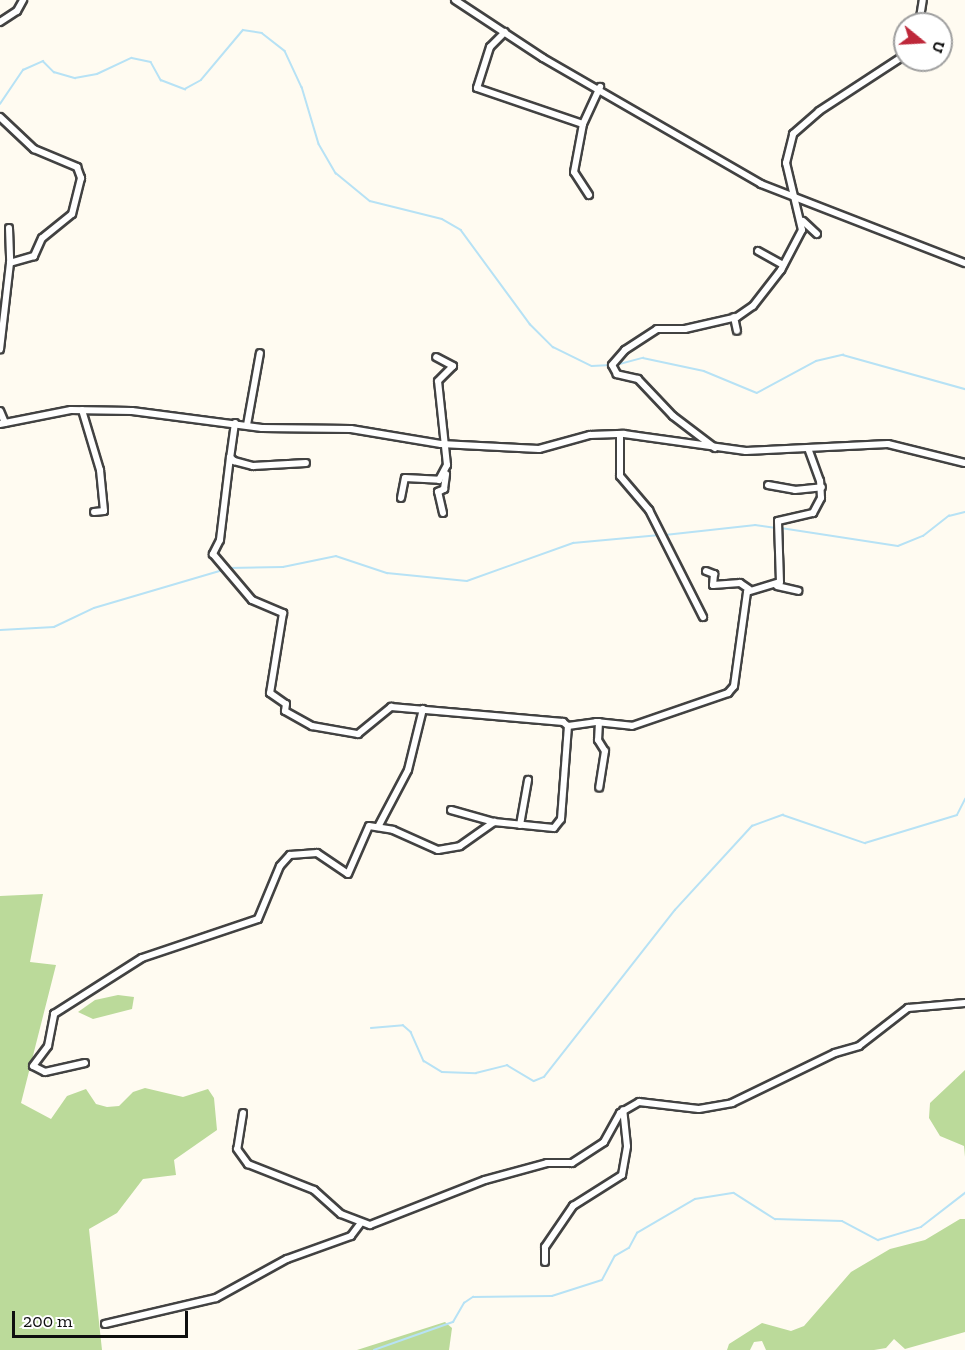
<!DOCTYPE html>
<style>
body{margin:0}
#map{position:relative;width:965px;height:1350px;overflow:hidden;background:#fffbf1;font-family:"Zilla Slab",serif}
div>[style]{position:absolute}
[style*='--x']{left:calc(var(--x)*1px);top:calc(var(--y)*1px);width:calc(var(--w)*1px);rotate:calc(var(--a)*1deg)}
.forest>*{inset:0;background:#bbda9a}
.stream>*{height:1.5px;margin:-0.75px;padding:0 0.75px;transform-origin:0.75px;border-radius:0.75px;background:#b7e2f5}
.roads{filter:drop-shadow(2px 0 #424242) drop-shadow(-2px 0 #424242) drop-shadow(0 2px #424242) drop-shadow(0 -2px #424242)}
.minor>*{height:6px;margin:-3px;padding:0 3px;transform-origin:3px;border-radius:3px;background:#fff}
span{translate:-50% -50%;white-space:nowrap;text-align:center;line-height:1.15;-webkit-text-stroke:6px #fff;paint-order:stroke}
.north{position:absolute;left:893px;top:12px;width:60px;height:60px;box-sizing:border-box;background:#fff;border:2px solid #9f9f9f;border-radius:50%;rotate:108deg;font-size:16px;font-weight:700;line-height:24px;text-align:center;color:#0f0f0f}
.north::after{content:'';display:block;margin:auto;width:21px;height:27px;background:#be283a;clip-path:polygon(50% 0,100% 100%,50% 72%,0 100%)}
.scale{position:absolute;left:12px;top:1311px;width:176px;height:27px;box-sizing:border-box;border:3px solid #0f0f0f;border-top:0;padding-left:8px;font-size:18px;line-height:21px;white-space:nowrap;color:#0f0f0f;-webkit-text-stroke:4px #fff;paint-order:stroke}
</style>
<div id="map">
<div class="forest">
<i style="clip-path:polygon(43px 894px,30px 962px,56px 965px,21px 1103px,51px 1119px,67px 1096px,86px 1089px,96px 1104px,107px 1107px,119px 1106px,133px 1092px,145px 1088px,183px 1097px,208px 1089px,214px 1098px,217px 1130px,174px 1160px,176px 1175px,143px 1179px,117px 1213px,89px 1229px,102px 1350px,0 1350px,0 896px)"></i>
<i style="clip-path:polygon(118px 995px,134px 997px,132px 1009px,93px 1019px,78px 1012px,95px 1000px)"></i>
<i style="clip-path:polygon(965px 1070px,965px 1157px,964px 1146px,940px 1136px,929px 1118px,930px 1103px)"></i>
<i style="clip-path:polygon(960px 1219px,965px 1219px,965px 1332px,905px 1349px,894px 1339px,886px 1348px,874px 1350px,766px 1350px,762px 1341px,754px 1342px,750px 1350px,727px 1350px,729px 1344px,762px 1323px,791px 1331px,804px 1326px,851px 1272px,890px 1249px,925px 1240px)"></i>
<i style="clip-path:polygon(445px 1322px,452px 1328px,449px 1350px,357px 1350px)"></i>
</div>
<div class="stream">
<i style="--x:0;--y:104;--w:41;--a:-55.9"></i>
<i style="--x:23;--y:70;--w:22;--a:-24"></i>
<i style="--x:43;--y:61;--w:16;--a:45"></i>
<i style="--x:54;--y:72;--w:22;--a:16"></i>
<i style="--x:75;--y:78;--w:22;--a:-10"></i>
<i style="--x:97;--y:74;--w:38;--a:-25"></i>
<i style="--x:132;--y:58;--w:19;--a:12"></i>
<i style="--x:151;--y:62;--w:21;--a:61"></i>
<i style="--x:161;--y:80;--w:26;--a:21"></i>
<i style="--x:185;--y:89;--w:18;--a:-29"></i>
<i style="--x:201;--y:80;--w:65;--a:-50"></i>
<i style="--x:243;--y:30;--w:19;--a:9"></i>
<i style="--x:262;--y:33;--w:29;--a:38"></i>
<i style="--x:285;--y:51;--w:40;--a:65"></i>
<i style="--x:302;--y:87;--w:59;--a:73.4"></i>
<i style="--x:319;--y:144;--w:34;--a:60"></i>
<i style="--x:336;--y:173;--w:44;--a:39.5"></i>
<i style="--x:370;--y:201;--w:74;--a:14"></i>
<i style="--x:442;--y:219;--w:22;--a:30"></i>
<i style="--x:461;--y:230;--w:117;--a:53.7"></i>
<i style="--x:530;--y:324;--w:33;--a:45"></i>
<i style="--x:553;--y:347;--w:43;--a:26"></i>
<i style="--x:592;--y:366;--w:19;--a:-3"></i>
<i style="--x:616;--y:365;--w:28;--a:-15"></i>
<i style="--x:643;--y:358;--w:62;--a:12"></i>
<i style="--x:704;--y:371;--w:57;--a:22.5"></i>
<i style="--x:757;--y:393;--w:67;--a:-28.5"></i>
<i style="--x:816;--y:361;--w:28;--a:-13"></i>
<i style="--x:843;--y:355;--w:127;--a:15.6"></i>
<i style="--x:781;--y:528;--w:118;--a:8.7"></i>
<i style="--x:898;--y:546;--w:27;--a:-22"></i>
<i style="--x:923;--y:536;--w:33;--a:-38"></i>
<i style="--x:949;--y:516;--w:16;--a:-14"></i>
<i style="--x:665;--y:535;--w:91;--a:-6.3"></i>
<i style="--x:755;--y:525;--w:21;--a:8"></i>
<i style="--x:227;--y:568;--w:56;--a:-1"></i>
<i style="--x:283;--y:567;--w:54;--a:-11.7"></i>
<i style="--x:336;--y:556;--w:54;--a:18.4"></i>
<i style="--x:387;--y:573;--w:80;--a:5.7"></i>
<i style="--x:467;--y:581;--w:113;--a:-19.7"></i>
<i style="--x:573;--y:543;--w:87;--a:-5.3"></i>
<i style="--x:0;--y:630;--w:54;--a:-3.2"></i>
<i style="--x:54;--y:627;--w:44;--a:-25.4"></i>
<i style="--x:94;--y:608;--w:134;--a:-16.4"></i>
<i style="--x:371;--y:1028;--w:32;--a:-5"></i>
<i style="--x:403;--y:1025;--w:11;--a:41"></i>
<i style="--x:411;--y:1032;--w:32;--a:66"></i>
<i style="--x:424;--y:1061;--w:21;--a:31"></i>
<i style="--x:442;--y:1072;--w:34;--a:2"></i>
<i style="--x:476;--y:1073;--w:32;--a:-14"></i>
<i style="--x:507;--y:1065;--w:31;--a:31"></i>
<i style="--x:534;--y:1081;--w:11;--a:-22"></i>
<i style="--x:544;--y:1077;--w:212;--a:-51.9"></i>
<i style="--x:675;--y:910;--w:114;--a:-47.5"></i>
<i style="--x:752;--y:826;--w:33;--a:-20"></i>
<i style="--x:783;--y:815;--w:87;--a:18.9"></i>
<i style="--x:865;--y:843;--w:96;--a:-16.9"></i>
<i style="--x:957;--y:815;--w:18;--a:-63"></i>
<i style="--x:374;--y:1350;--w:84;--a:-19.5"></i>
<i style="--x:453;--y:1322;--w:22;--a:-60"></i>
<i style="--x:464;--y:1303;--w:11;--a:-34"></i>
<i style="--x:473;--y:1297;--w:79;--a:-0.7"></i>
<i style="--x:552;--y:1296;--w:52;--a:-17.7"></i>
<i style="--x:602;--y:1280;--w:27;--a:-62"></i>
<i style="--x:615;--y:1256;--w:16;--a:-30"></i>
<i style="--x:629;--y:1248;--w:17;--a:-62"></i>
<i style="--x:637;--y:1233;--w:67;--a:-30.4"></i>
<i style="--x:695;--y:1199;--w:39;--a:-9"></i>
<i style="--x:734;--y:1193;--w:49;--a:32.4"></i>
<i style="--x:775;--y:1219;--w:67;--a:1.7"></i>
<i style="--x:842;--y:1221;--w:41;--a:27.8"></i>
<i style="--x:878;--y:1240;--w:45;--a:-16.8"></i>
<i style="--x:921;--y:1227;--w:56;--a:-37.7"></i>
</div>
<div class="roads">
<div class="minor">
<i style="--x:455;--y:0;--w:105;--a:33.4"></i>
<i style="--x:543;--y:58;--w:252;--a:30"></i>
<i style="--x:761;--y:184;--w:219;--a:21.2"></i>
<i style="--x:0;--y:22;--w:20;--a:-33"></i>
<i style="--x:17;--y:11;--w:13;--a:-61"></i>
<i style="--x:919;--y:24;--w:24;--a:-81"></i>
<i style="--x:505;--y:32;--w:21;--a:135"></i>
<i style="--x:490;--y:47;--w:43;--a:107.6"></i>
<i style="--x:477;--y:88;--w:112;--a:18.8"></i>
<i style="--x:0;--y:117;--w:47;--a:43.3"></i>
<i style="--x:34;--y:149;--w:47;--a:22.7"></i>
<i style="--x:77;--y:167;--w:12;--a:70"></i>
<i style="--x:81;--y:178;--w:37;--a:104"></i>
<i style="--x:72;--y:214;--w:38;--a:141"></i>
<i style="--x:42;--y:238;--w:20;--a:114"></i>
<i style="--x:34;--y:256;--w:25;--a:164"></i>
<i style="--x:10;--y:263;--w:87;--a:96.6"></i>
<i style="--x:589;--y:195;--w:27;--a:-123"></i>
<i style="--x:574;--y:172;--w:49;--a:-79.4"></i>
<i style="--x:583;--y:124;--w:41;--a:-65.3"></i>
<i style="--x:803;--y:221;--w:19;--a:43"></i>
<i style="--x:9;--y:228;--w:35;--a:88"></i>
<i style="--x:758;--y:251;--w:29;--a:29"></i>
<i style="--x:734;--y:317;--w:14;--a:78"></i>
<i style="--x:82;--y:410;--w:63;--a:73.3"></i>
<i style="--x:100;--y:470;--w:41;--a:84.4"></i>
<i style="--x:104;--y:511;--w:10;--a:174"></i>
<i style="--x:0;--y:411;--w:13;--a:67"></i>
<i style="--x:235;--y:423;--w:34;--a:98"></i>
<i style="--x:230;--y:457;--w:6;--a:45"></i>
<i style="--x:234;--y:461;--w:20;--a:15"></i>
<i style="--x:253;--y:466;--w:53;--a:-3.2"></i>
<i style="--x:0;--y:424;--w:72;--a:-11.2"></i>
<i style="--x:71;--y:410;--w:61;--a:0.9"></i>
<i style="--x:132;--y:411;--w:131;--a:7.5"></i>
<i style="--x:262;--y:428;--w:89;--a:0.6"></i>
<i style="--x:351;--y:429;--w:91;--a:9.5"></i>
<i style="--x:441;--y:444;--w:98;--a:2.9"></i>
<i style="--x:539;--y:449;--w:53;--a:-15.4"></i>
<i style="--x:590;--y:435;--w:34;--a:-2"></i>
<i style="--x:624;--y:434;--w:123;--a:7.9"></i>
<i style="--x:746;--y:451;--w:142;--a:-2.8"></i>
<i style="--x:888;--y:444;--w:79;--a:13.9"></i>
<i style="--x:247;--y:425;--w:73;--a:-79.8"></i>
<i style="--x:620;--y:434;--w:42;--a:90"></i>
<i style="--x:620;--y:476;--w:45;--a:49.5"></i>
<i style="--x:649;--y:510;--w:120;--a:63.2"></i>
<i style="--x:715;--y:448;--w:53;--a:-142.7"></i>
<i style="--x:673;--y:416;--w:51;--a:-133.4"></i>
<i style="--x:638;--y:379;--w:22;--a:-167"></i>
<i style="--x:617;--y:374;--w:10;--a:-119"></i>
<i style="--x:612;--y:365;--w:20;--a:-49"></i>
<i style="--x:625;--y:350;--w:38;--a:-33"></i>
<i style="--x:657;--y:329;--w:28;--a:0"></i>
<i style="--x:685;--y:329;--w:53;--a:-13"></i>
<i style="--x:737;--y:317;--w:19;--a:-35"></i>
<i style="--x:753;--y:306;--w:46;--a:-52.1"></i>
<i style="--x:781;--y:270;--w:45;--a:-62.3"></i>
<i style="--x:802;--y:230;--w:69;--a:-103.4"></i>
<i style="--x:786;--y:163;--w:30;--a:-76"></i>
<i style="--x:793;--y:134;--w:35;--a:-41"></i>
<i style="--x:819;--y:111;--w:103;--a:-33.1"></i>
<i style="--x:230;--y:457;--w:84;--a:96.9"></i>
<i style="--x:220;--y:540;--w:16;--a:117"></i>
<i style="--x:213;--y:554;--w:60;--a:49.7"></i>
<i style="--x:252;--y:600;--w:34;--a:23"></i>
<i style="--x:283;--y:613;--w:81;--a:99.2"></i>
<i style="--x:270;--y:693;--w:19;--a:35"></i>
<i style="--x:286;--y:704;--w:7;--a:98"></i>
<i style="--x:285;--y:711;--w:31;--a:29"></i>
<i style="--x:312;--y:726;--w:47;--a:9.9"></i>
<i style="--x:358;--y:734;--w:43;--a:-39.3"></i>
<i style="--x:391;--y:707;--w:173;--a:5"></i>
<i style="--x:563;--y:722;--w:6;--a:39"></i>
<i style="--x:568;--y:726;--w:28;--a:-8"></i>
<i style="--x:596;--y:722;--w:36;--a:6"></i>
<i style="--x:632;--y:726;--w:102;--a:-19"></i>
<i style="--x:728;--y:693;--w:9;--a:-49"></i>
<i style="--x:734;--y:686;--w:95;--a:-82.1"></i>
<i style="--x:747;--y:592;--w:34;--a:-17"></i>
<i style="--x:780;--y:582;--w:61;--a:-91.9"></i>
<i style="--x:778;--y:521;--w:36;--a:-13"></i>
<i style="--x:813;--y:513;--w:17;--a:-62"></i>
<i style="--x:821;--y:498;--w:17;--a:-93"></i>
<i style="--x:820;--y:481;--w:33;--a:-110"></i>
<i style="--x:768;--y:485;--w:27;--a:10"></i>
<i style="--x:795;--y:490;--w:27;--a:-6"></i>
<i style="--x:401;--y:498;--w:20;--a:-79"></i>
<i style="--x:405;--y:478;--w:34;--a:3"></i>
<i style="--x:439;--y:480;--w:17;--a:-62"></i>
<i style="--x:447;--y:465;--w:84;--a:-96.1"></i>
<i style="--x:438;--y:381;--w:21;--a:-45"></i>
<i style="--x:453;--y:366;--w:19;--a:-152"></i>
<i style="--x:443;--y:513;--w:22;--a:-103"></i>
<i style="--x:438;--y:492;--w:7;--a:-27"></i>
<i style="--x:444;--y:489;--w:15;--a:-82"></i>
<i style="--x:706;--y:571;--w:9;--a:21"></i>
<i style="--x:714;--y:574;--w:11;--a:95"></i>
<i style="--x:713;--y:585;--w:27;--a:-4"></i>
<i style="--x:740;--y:583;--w:11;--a:34"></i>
<i style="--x:777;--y:586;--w:22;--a:13"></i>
<i style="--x:599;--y:722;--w:18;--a:93"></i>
<i style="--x:598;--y:740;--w:13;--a:58"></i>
<i style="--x:605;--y:751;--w:37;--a:99"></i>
<i style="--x:451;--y:810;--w:45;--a:15.6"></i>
<i style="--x:520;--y:825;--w:46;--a:-79.9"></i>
<i style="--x:378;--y:827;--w:64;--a:-62.2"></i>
<i style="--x:408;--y:770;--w:63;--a:-76.2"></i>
<i style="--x:85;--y:1063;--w:41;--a:167.3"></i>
<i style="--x:45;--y:1072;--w:13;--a:-153"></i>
<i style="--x:33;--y:1066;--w:25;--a:-53"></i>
<i style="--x:48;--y:1046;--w:33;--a:-79"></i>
<i style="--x:54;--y:1014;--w:104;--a:-32.5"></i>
<i style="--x:142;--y:958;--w:122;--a:-18.6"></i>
<i style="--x:258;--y:919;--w:57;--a:-67.5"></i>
<i style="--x:280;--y:866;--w:15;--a:-48"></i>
<i style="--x:290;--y:855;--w:27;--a:-4"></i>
<i style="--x:317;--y:853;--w:37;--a:34"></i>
<i style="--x:348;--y:874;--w:52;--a:-66.4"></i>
<i style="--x:369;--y:826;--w:24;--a:9"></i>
<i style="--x:393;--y:830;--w:49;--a:24"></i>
<i style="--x:438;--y:850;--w:22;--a:-10"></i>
<i style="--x:460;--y:846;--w:42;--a:-35.2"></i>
<i style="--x:494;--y:822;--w:60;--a:5.7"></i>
<i style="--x:554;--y:828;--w:11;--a:-52"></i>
<i style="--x:561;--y:819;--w:93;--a:-85.7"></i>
<i style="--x:243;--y:1113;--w:36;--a:99"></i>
<i style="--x:237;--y:1149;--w:19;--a:54"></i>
<i style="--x:248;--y:1164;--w:71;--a:21.5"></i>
<i style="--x:314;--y:1190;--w:36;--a:42"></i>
<i style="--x:341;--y:1214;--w:31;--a:21"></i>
<i style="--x:370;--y:1225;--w:123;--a:-21.4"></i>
<i style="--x:485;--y:1180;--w:64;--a:-15.3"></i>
<i style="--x:547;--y:1163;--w:25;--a:0"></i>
<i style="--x:572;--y:1163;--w:38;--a:-33"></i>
<i style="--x:604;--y:1142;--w:33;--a:-61"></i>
<i style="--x:620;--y:1113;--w:22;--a:-30"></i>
<i style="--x:639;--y:1102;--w:60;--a:6.7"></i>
<i style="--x:699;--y:1109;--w:34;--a:-10"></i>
<i style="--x:732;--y:1103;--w:114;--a:-25.9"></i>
<i style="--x:835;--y:1053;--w:25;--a:-16"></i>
<i style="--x:859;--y:1046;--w:62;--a:-37.8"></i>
<i style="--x:908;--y:1008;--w:57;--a:-5"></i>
<i style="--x:545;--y:1262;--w:15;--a:-90"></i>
<i style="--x:545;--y:1247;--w:50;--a:-55.7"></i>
<i style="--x:573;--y:1206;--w:58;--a:-32.3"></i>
<i style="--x:622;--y:1175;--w:29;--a:-80"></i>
<i style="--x:627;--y:1146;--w:36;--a:-96"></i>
<i style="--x:105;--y:1324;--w:114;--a:-13.2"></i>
<i style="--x:216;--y:1298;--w:81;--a:-28.8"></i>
<i style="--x:287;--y:1259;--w:68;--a:-19.8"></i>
<i style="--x:351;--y:1236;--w:15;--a:-53"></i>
</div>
</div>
<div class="north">U</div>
<div class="scale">200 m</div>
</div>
